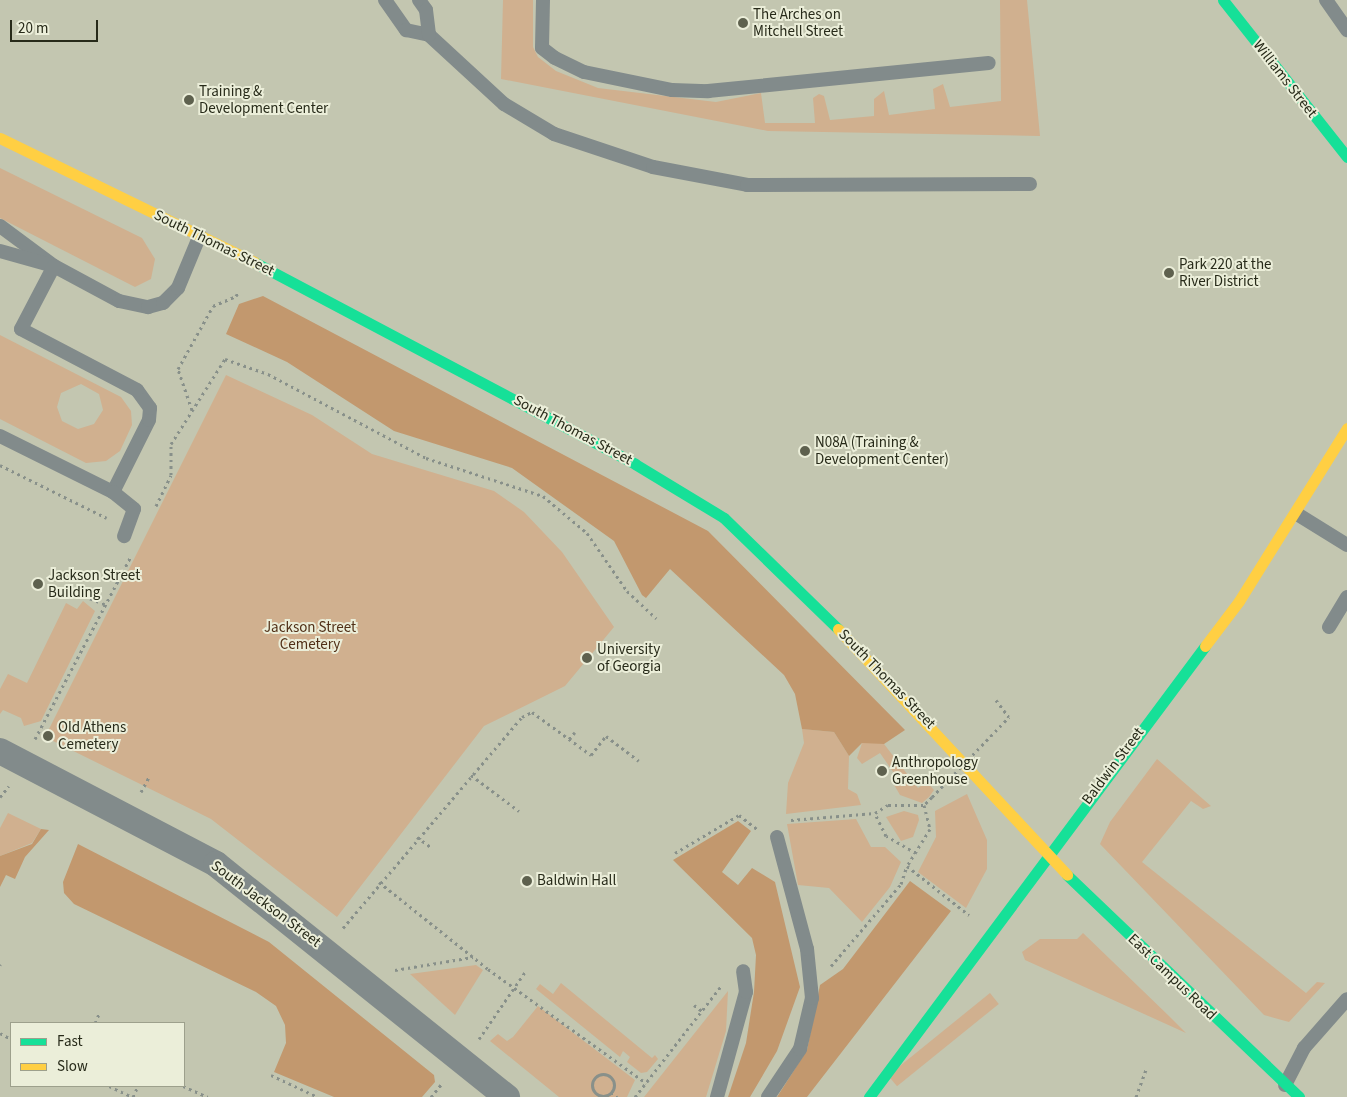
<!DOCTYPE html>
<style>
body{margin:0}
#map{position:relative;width:1347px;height:1097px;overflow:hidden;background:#c3c6b0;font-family:"Source Sans 3",sans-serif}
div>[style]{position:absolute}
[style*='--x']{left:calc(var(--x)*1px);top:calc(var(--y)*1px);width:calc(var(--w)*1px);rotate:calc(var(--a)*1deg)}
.green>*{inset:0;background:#d0b08f;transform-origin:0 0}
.forest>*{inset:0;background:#c2986e}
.path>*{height:3px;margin-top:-1.5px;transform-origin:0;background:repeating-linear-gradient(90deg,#88908a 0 2.5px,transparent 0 6.5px)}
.path>.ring{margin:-1.5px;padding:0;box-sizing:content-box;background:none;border:3px solid #88908a;border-radius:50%}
.lane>*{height:14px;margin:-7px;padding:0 7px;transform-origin:7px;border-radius:7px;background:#828b8b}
.street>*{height:26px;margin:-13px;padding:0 13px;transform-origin:13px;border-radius:13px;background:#828b8b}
.fast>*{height:11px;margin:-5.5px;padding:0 5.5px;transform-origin:5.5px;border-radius:5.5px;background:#16e098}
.slow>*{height:11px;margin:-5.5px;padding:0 5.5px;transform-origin:5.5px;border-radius:5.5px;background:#ffcf43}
.path-bridge>*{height:3px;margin-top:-1.5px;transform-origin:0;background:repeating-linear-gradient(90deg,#88908a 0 2.5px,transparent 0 6.5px)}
.dots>*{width:14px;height:14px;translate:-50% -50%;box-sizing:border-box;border:2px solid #ebeed9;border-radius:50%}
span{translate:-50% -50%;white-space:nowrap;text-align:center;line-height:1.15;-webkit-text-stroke:4px #ebeed9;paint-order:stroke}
.poi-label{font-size:15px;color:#272a19}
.left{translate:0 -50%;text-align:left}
.street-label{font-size:15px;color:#272a19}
.park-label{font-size:15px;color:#513017}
.legend{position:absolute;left:10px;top:1022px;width:175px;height:65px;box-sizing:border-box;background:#ebeed9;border:1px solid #9da08c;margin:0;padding:6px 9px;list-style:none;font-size:15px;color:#272a19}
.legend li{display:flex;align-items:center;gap:10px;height:25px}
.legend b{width:25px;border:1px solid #9da08c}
.scale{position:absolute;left:10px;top:20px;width:88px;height:22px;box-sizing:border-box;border:2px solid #272a19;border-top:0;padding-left:6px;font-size:15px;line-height:18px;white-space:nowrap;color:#272a19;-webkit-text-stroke:4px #ebeed9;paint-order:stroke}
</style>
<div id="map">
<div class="green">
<i style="clip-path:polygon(503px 0,533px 0,533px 47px,538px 57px,556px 71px,598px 88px,716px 102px,761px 93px,765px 123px,815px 123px,813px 98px,819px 94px,824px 96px,830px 120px,874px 116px,874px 99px,884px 91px,889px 115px,935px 109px,933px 89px,943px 84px,950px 107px,1001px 101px,1000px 0,1027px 0,1040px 136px,768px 131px,501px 79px)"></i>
<i style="clip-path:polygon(0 168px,142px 238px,155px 259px,151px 279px,135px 287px,0 218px)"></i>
<i style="clip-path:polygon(evenodd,0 335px,121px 397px,131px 411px,132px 425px,120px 451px,106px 461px,86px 463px,0 419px,0 335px,81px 384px,99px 394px,103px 410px,94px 424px,78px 429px,62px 421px,57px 407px,61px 393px,81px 384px)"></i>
<i style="clip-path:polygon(226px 375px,312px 415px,372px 454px,494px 491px,524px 512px,562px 552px,614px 627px,565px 686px,484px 726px,337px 917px,211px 819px,45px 737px)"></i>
<i style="clip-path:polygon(83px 601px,95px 611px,41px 721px,24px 726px,21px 718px,3px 710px,0 714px,0 689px,8px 674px,27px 683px,66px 603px,77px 609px)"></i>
<i style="clip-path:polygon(802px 729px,834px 732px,849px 756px,848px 789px,857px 794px,861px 805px,786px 814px,788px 783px,804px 743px)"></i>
<i style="clip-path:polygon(868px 741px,884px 744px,918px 788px,927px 782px,934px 790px,929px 797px,922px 803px,900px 795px,893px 783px,898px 779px,880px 753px,862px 764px,857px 758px,862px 743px)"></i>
<i style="clip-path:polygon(1157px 759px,1211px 806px,1203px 809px,1191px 801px,1142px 862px,1306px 993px,1317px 982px,1325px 983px,1289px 1022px,1264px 1015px,1100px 844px,1110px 822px)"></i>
<i style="clip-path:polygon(967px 794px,987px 840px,987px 869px,966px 908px,918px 872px,936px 837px,935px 811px)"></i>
<i style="clip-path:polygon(904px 811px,918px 815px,919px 820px,913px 837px,901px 841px,886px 817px)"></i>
<i style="clip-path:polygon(8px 813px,41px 829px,32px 843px,0 856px,0 828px)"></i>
<i style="clip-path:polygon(856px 819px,871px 847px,885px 847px,901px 862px,890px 887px,862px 922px,829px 888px,798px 885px,787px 824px)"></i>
<i style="clip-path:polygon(1083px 933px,1169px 1016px,1186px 1033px,1025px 960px,1022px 952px,1040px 939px,1077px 939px)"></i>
<i style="clip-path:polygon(476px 965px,483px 970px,455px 1015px,410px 974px)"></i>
<i style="clip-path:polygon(561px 983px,652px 1058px,655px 1055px,658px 1059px,647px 1072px,641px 1073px,627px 1062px,630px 1057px,623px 1051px,620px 1057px,536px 989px,540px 984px,553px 994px)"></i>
<i style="clip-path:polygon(728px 991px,726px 1031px,706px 1097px,644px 1097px)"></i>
<i style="left:990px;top:993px;width:14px;height:131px;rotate:51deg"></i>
<i style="clip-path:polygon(538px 1006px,635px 1080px,627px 1097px,559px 1097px,490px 1041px,498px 1034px,507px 1041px,513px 1037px)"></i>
</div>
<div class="forest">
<i style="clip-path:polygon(263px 296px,708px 531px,905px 730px,884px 744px,862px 743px,849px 756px,834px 732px,802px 729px,795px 694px,784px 675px,670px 569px,646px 598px,642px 595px,614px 541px,512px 468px,394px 431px,287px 362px,226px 334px,239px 304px)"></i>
<i style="clip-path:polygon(738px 821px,751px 831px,722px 872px,738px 885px,752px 868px,775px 882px,800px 987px,777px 1051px,750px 1097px,728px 1097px,746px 1043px,754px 992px,756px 955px,752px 938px,673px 860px)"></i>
<i style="clip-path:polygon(41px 829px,49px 830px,25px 857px,15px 879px,6px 875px,0 887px,0 856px,32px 844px)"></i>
<i style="clip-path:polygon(78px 844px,269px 942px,434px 1075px,435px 1082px,422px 1097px,334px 1097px,274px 1072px,286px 1043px,285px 1025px,276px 1006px,256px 992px,74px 904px,64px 893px,63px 882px)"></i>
<i style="clip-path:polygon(910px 881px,951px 911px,807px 1097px,777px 1097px,807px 1050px,820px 985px,843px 969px)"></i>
</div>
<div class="path">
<i style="--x:192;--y:410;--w:43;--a:-108.9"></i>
<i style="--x:178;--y:369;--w:72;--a:-60.9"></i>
<i style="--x:213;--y:306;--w:25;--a:-23"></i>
<i style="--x:236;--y:296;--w:6;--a:-59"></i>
<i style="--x:0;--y:465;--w:119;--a:26.4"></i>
<i style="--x:156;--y:506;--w:34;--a:-64"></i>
<i style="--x:171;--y:475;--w:31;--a:-90"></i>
<i style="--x:171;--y:444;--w:101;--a:-57.6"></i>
<i style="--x:225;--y:359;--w:46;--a:19.2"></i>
<i style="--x:268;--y:374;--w:179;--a:28"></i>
<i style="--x:426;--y:458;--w:123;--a:18"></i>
<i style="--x:543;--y:496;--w:57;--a:40.1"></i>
<i style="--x:587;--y:533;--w:70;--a:55.4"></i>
<i style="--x:627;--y:591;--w:40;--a:43"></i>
<i style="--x:72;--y:591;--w:37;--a:22"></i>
<i style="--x:996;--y:700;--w:21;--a:53"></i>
<i style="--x:35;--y:739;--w:207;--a:-62.3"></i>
<i style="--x:569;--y:739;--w:9;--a:-49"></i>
<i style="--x:471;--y:775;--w:60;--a:36.9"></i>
<i style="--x:141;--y:792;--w:17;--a:-62"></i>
<i style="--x:0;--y:797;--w:14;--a:-51"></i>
<i style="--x:932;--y:797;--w:11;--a:135"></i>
<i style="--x:924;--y:805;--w:25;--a:76"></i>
<i style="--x:930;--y:829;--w:44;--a:121.9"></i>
<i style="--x:907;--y:866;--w:79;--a:38.3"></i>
<i style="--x:791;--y:820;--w:84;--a:-4.8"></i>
<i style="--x:417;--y:837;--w:19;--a:36"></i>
<i style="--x:675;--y:853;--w:74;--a:-30.7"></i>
<i style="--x:739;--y:815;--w:24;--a:38"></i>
<i style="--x:916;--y:853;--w:34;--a:-150"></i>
<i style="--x:886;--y:836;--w:25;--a:-116"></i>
<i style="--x:875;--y:813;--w:15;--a:-32"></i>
<i style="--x:888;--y:805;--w:36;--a:0"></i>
<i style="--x:379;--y:882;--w:139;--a:38.6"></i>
<i style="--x:488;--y:969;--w:195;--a:35.8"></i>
<i style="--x:343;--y:928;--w:277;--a:-49.7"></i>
<i style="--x:522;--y:717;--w:11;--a:-27"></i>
<i style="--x:532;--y:712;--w:73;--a:36.1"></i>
<i style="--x:591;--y:755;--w:24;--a:-52"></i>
<i style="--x:606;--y:736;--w:41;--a:37.1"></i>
<i style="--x:0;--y:965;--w:1;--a:-45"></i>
<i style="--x:831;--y:966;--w:108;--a:-49.5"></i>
<i style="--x:901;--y:884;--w:19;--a:-72"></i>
<i style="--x:395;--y:970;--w:79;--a:-9.5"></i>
<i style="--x:694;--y:1005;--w:10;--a:37"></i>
<i style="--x:95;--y:1023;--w:12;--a:-66"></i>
<i style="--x:0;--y:1033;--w:13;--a:29"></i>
<i style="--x:479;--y:1039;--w:81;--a:-55.5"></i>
<i class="ring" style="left:592px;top:1074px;width:19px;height:19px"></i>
<i style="--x:271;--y:1075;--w:52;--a:25.1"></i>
<i style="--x:109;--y:1086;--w:26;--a:25"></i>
<i style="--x:133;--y:1097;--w:12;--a:-66"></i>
<i style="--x:183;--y:1086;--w:27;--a:24"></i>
<i style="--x:611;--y:1092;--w:8;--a:40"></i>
<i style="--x:431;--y:1097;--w:19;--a:-51"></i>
<i style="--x:635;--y:1097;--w:142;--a:-52.2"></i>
<i style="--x:1136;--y:1097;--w:32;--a:-70"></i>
</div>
<div class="lane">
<i style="--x:385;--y:0;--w:37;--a:55"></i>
<i style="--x:406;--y:30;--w:24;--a:12"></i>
<i style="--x:429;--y:35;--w:102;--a:42.6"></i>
<i style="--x:504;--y:104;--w:58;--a:31"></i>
<i style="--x:554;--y:134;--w:104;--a:18.4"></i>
<i style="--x:653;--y:167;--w:96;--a:10.8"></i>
<i style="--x:747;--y:185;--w:283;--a:-0.2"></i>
<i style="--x:419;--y:0;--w:12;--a:55"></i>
<i style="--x:426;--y:10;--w:25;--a:83"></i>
<i style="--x:543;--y:0;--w:48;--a:91.2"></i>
<i style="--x:542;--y:48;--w:16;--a:38"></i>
<i style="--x:555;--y:58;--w:32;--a:26"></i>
<i style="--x:584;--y:72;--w:90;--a:11.6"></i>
<i style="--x:672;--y:90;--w:36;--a:2"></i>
<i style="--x:708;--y:91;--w:282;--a:-5.7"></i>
<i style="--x:1326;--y:0;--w:37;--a:55"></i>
<i style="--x:0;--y:226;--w:67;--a:36.5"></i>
<i style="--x:54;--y:266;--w:74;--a:28.3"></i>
<i style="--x:119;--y:301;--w:30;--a:12"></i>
<i style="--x:148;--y:307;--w:16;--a:-15"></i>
<i style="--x:163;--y:303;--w:21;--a:-45"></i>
<i style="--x:178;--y:288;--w:57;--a:-67.5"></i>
<i style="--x:0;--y:251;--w:52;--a:15.6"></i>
<i style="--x:0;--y:436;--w:126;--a:26.4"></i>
<i style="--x:113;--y:492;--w:80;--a:-63.4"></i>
<i style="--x:149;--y:420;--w:12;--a:-85"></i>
<i style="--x:150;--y:408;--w:22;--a:-126"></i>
<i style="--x:137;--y:390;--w:131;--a:-152.3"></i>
<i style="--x:21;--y:329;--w:71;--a:-62.4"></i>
<i style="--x:113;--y:492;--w:27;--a:39"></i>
<i style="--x:134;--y:509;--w:29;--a:110"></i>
<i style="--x:1297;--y:514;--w:59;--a:31.8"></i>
<i style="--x:1329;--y:627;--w:35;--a:-59"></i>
<i style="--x:1285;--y:1085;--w:42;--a:-62.8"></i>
<i style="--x:1304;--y:1048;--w:65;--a:-48.7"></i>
<i style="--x:717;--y:1097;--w:109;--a:-74.6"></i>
<i style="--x:746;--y:992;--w:21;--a:-98"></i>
<i style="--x:768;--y:1097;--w:58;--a:-56.3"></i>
<i style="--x:800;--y:1049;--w:52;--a:-76.8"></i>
<i style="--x:812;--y:998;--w:49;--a:-95.8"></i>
<i style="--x:807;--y:949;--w:116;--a:-105"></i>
</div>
<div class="street">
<i style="--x:0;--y:751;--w:244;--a:27.6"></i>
<i style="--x:216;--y:864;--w:373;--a:38.7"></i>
</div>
<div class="fast">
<i style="--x:1223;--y:0;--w:200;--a:51.7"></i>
<i style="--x:254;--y:262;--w:431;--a:27.9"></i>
<i style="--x:635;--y:464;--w:104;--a:31.2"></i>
<i style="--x:724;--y:518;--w:159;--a:44.2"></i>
<i style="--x:1067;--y:875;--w:321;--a:43.7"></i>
<i style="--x:869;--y:1097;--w:562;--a:-53.31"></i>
</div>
<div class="slow">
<i style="--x:0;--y:138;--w:283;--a:26"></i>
<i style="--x:838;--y:629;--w:336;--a:47"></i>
<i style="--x:1205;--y:646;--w:56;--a:-52.9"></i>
<i style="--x:1239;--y:601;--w:204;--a:-58"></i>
</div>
<div class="path-bridge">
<i style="--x:932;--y:797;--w:111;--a:-46.1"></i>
</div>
<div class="dots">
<i style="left:743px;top:23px;background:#5e614e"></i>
<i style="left:189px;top:100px;background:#5e614e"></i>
<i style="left:1169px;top:273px;background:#5e614e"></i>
<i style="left:805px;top:451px;background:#5e614e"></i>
<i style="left:38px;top:584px;background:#5e614e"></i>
<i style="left:587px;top:658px;background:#5e614e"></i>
<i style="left:48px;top:736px;background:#5e614e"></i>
<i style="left:882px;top:771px;background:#5e614e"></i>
<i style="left:527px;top:881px;background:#5e614e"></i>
</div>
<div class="poi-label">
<span class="left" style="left:753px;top:23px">The Arches on<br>Mitchell Street</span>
<span class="left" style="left:199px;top:100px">Training &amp;<br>Development Center</span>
<span class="left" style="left:1179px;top:273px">Park 220 at the<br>River District</span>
<span class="left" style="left:815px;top:451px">N08A (Training &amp;<br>Development Center)</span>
<span class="left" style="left:48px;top:584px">Jackson Street<br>Building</span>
<span class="left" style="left:597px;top:658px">University<br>of Georgia</span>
<span class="left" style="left:58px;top:736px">Old Athens<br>Cemetery</span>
<span class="left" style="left:892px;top:771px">Anthropology<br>Greenhouse</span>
<span class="left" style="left:537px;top:881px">Baldwin Hall</span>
</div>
<div class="street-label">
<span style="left:1285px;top:79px;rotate:52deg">Williams Street</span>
<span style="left:214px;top:243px;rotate:26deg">South Thomas Street</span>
<span style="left:573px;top:430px;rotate:28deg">South Thomas Street</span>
<span style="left:887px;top:679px;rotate:46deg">South Thomas Street</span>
<span style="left:1113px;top:766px;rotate:-53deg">Baldwin Street</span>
<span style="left:266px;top:904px;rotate:37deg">South Jackson Street</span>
<span style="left:1172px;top:977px;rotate:44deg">East Campus Road</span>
</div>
<div class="park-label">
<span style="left:310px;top:636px">Jackson Street<br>Cemetery</span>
</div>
<ul class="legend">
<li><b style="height:6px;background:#16e098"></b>Fast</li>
<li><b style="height:6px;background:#ffcf43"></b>Slow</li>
</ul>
<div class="scale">20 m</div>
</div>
